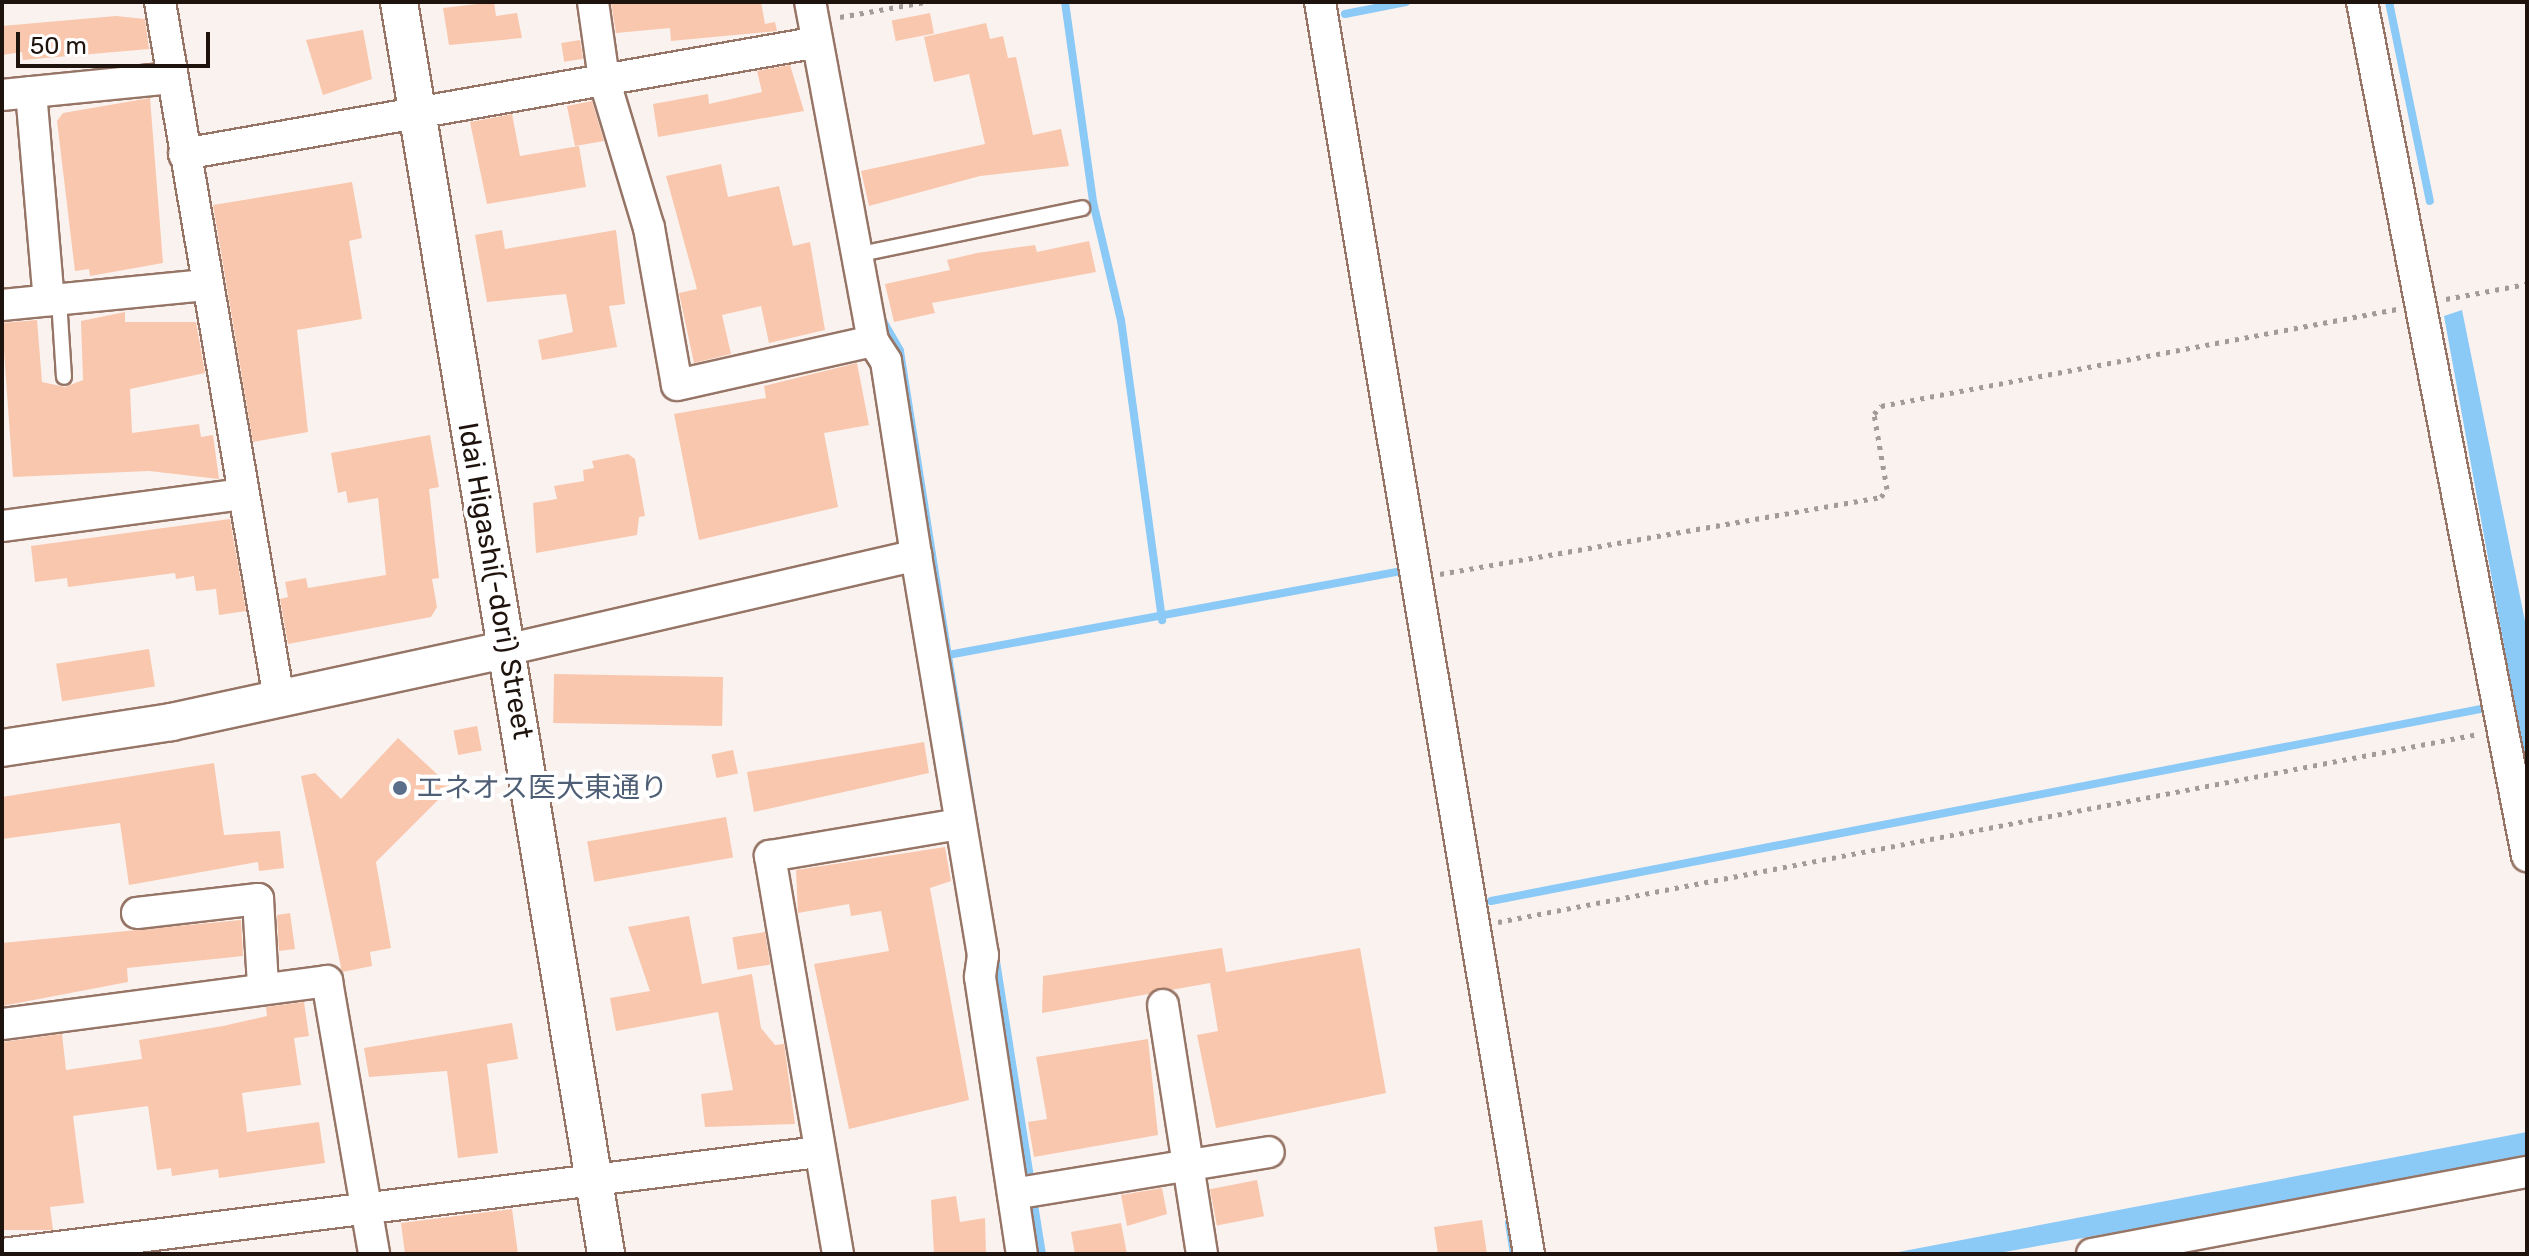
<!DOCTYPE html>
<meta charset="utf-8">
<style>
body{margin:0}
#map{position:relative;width:2529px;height:1256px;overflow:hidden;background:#faf2ef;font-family:Rubik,"Noto Sans JP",sans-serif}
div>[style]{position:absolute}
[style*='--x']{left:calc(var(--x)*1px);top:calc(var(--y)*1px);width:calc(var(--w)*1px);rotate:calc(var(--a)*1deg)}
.water>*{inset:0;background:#8bc9f6}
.stream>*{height:8px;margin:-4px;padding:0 4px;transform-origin:4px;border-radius:4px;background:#8bc9f6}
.building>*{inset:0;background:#f9c7ad;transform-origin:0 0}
.path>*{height:5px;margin-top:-2.5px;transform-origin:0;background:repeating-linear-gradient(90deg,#a49b96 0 4px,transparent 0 10px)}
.roads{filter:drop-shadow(2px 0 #967566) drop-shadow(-2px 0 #967566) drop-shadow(0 2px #967566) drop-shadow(0 -2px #967566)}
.service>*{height:14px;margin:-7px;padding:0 7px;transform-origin:7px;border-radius:7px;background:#fff}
.minor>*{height:30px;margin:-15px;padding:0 15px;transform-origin:15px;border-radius:15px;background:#fff}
.tertiary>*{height:36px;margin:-18px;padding:0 18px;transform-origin:18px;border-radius:18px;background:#fff}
.dots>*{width:22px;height:22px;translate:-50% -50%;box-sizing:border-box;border:4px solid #fff;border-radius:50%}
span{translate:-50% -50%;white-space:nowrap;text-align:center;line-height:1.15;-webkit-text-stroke:8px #fff;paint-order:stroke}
.street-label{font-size:28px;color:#1f130d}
.service-label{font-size:28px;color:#4e5e75}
.left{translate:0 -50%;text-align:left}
.frame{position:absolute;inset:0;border:4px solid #1f130d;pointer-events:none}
.scale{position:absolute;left:16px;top:32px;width:194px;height:36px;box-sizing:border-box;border:4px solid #1f130d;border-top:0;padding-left:10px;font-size:24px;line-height:28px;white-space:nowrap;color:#1f130d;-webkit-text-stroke:6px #fff;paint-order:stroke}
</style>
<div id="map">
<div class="water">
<i style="clip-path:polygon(2462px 310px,2527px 631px,2527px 772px,2444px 316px)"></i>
<i style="clip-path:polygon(2527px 1132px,2527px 1159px,1993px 1254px,1888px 1254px)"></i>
</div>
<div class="stream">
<i style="--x:1065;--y:2;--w:202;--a:82"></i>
<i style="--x:1093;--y:202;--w:121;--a:76.7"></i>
<i style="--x:1121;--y:320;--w:303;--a:82.2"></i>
<i style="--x:2389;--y:2;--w:203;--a:78.4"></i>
<i style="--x:1345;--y:14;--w:62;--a:-11.1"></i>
<i style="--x:883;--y:321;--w:34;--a:60"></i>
<i style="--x:900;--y:351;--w:843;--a:81.06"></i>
<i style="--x:948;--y:655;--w:466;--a:-10.5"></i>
<i style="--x:1491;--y:901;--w:1014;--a:-10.98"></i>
<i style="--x:1033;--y:1198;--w:57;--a:80.9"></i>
<i style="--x:1509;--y:1223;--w:31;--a:81"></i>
</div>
<div class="building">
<i style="clip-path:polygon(494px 2px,496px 16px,517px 13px,522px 38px,449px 45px,443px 8px)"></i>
<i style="clip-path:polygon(611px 2px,761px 2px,765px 24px,775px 22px,777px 31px,671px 41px,670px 28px,616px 33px)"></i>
<i style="left:930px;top:13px;width:21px;height:39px;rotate:79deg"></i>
<i style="clip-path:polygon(116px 16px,145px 19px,149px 49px,23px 60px,22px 52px,2px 55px,2px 26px)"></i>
<i style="clip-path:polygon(986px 23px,990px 39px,1003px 36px,1008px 58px,1016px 57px,1033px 135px,1061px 129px,1069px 166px,980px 176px,869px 206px,861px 171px,985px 144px,969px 74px,934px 82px,924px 37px)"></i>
<i style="clip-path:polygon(363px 30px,372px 79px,323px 95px,306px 40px)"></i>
<i style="left:580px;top:40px;width:19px;height:19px;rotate:81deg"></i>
<i style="clip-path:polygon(790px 65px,804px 111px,658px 137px,653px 104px,708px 94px,709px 104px,762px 92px,757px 71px)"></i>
<i style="clip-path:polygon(150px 98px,163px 263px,90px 276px,89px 269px,75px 271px,57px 121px,63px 113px)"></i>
<i style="clip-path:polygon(592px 101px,604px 141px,575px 146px,567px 106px)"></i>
<i style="clip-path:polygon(512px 114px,520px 156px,579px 146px,586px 187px,487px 204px,470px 122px)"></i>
<i style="clip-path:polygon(721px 164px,728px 197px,779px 186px,793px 246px,810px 242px,825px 330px,769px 343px,761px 306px,722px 315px,731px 354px,694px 363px,679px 293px,697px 289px,666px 176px)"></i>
<i style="clip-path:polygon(352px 182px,362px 238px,349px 241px,362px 319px,297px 330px,308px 432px,253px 442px,213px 205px)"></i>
<i style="clip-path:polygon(502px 230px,505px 249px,616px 230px,625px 304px,609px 306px,617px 347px,542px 360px,538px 340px,573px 332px,566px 294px,487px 302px,475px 235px)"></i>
<i style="clip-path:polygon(1089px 241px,1096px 272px,932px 303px,935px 313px,894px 322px,885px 284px,950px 270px,947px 260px,977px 253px,1035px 245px,1037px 252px)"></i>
<i style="clip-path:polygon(125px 312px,125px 322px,196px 322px,205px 373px,130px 389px,132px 433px,199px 424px,201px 437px,213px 435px,219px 479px,149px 471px,13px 477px,2px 323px,37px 320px,42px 382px,65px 387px,83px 380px,81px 321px)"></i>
<i style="clip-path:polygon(857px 363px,869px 425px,824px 433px,838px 507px,699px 540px,674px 414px,766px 398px,764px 386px)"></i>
<i style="clip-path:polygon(430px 435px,439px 487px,429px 489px,439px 578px,432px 579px,437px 607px,431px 617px,288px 644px,280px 599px,288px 597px,285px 582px,306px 578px,308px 588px,386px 575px,378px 498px,348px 503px,346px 491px,338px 493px,331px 453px)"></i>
<i style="clip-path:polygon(628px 454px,635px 459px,645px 516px,639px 517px,637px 535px,536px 553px,533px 503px,557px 499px,554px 486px,584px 481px,583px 470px,594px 468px,592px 461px)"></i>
<i style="clip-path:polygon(230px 519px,246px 611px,219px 615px,216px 589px,196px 591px,194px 576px,176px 579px,175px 573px,68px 587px,67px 578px,35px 582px,31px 546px)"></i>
<i style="left:149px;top:649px;width:38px;height:94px;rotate:81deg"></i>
<i style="left:723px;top:677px;width:49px;height:169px;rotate:91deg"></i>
<i style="left:477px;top:726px;width:25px;height:24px;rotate:79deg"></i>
<i style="clip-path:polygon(398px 738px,451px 787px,376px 862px,391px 948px,370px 952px,372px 966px,342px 972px,301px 776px,315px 773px,341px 799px)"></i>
<i style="clip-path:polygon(924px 742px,929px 773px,754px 812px,747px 772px)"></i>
<i style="left:733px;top:750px;width:24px;height:22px;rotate:78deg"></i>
<i style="clip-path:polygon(214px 763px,224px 835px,280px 831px,284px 868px,259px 871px,258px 862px,129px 885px,120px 823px,2px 839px,2px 797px)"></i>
<i style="left:726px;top:817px;width:41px;height:141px;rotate:80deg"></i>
<i style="clip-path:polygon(945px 847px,951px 881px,930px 888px,969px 1100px,849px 1129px,814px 964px,889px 951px,881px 911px,851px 916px,849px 904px,798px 913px,796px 870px)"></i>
<i style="clip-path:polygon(290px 913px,295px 949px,279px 951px,277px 915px)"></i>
<i style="clip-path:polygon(689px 916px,702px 984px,752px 974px,761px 1028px,775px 1045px,784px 1044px,795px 1124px,705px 1127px,701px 1094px,733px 1090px,718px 1012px,616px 1031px,610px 998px,650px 991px,628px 927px)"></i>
<i style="clip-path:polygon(241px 920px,243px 956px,127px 968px,128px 982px,2px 1006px,2px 943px)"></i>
<i style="left:765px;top:932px;width:33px;height:33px;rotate:81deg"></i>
<i style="clip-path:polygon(1222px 948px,1226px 972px,1360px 948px,1386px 1093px,1216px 1128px,1197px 1035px,1218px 1031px,1210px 983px,1042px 1013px,1043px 976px)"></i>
<i style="clip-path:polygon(304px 1002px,309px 1036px,294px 1038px,301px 1085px,242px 1093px,247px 1132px,319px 1122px,325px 1163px,219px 1178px,218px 1169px,172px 1176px,171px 1168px,157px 1170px,148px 1106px,73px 1116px,84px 1203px,50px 1207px,53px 1230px,2px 1230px,2px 1042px,62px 1034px,66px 1070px,142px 1059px,139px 1040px,223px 1026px,267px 1016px,266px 1007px)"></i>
<i style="clip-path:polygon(512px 1023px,518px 1059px,487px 1064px,498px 1153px,458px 1158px,447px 1071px,369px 1077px,364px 1048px)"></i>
<i style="clip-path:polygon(1148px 1039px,1158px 1135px,1034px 1157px,1028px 1122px,1047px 1119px,1036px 1057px)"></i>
<i style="left:1257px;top:1180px;width:37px;height:48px;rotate:79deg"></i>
<i style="clip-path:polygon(1162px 1188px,1167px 1214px,1127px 1226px,1121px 1195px)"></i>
<i style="clip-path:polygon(956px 1196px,960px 1222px,985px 1218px,986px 1254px,934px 1254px,931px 1200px)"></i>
<i style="clip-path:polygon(512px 1209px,518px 1254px,405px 1254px,401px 1223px)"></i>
<i style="clip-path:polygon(1482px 1220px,1487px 1254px,1438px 1254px,1434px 1227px)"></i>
<i style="clip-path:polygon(1121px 1223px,1127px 1254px,1075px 1254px,1071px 1232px)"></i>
</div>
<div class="path">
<i style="--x:840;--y:17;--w:86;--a:-10"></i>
<i style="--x:2446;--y:299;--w:82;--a:-10.5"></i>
<i style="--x:1440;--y:574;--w:448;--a:-9.9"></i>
<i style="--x:1881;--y:497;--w:10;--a:-53"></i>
<i style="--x:1887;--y:489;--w:76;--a:-99.8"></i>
<i style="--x:1874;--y:414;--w:11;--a:-49"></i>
<i style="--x:1881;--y:406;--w:525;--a:-10.65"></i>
<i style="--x:1498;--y:922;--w:998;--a:-10.86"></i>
</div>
<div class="roads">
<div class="service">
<i style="--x:856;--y:255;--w:231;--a:-11.7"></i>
<i style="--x:59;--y:300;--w:77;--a:86.3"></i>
</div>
<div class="minor">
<i style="--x:160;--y:2;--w:707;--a:80.31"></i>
<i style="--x:593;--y:2;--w:78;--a:81.9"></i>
<i style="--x:604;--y:79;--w:156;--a:73.2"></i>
<i style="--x:649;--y:228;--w:159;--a:79.9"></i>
<i style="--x:677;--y:385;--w:201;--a:-12.7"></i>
<i style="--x:1320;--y:2;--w:1269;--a:80.52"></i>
<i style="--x:2362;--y:2;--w:870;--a:79.06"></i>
<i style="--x:31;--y:92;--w:209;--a:85.1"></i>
<i style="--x:2;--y:95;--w:171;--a:-5.7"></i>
<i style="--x:184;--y:154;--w:639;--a:-10.01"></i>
<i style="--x:2;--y:305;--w:205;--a:-5.6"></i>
<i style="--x:2;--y:526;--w:242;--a:-7.6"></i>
<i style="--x:916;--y:555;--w:406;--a:80.5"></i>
<i style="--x:983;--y:955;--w:22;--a:98"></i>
<i style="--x:980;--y:977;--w:280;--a:81.4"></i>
<i style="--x:510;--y:649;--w:417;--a:-13"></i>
<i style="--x:916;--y:555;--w:196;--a:-98.8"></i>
<i style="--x:886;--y:361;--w:24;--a:-123"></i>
<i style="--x:873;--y:341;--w:345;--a:-100.5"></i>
<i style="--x:137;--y:913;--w:122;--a:-6.6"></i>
<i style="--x:258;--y:899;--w:87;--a:86.7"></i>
<i style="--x:1163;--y:1005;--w:252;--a:81.1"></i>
<i style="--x:2;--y:1024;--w:328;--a:-7.5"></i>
<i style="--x:327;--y:981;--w:277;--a:80.2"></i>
<i style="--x:1013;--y:1194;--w:259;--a:-9.3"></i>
<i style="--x:2;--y:1254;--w:823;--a:-7.12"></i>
<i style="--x:838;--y:1254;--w:404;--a:-99.7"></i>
<i style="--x:770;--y:856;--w:192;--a:-9.6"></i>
<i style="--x:2092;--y:1254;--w:443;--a:-10.7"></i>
</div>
<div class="tertiary">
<i style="--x:399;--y:2;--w:1269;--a:80.61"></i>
<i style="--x:2;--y:748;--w:171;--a:-8.7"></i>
<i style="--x:171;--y:722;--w:347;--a:-12.2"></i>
</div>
</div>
<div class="dots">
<i style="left:400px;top:788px;background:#5c6f8a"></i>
</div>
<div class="street-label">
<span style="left:495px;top:581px;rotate:80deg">Idai Higashi(-dori) Street</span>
</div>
<div class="service-label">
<span class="left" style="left:416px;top:788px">エネオス医大東通り</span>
</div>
<div class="frame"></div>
<div class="scale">50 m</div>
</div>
